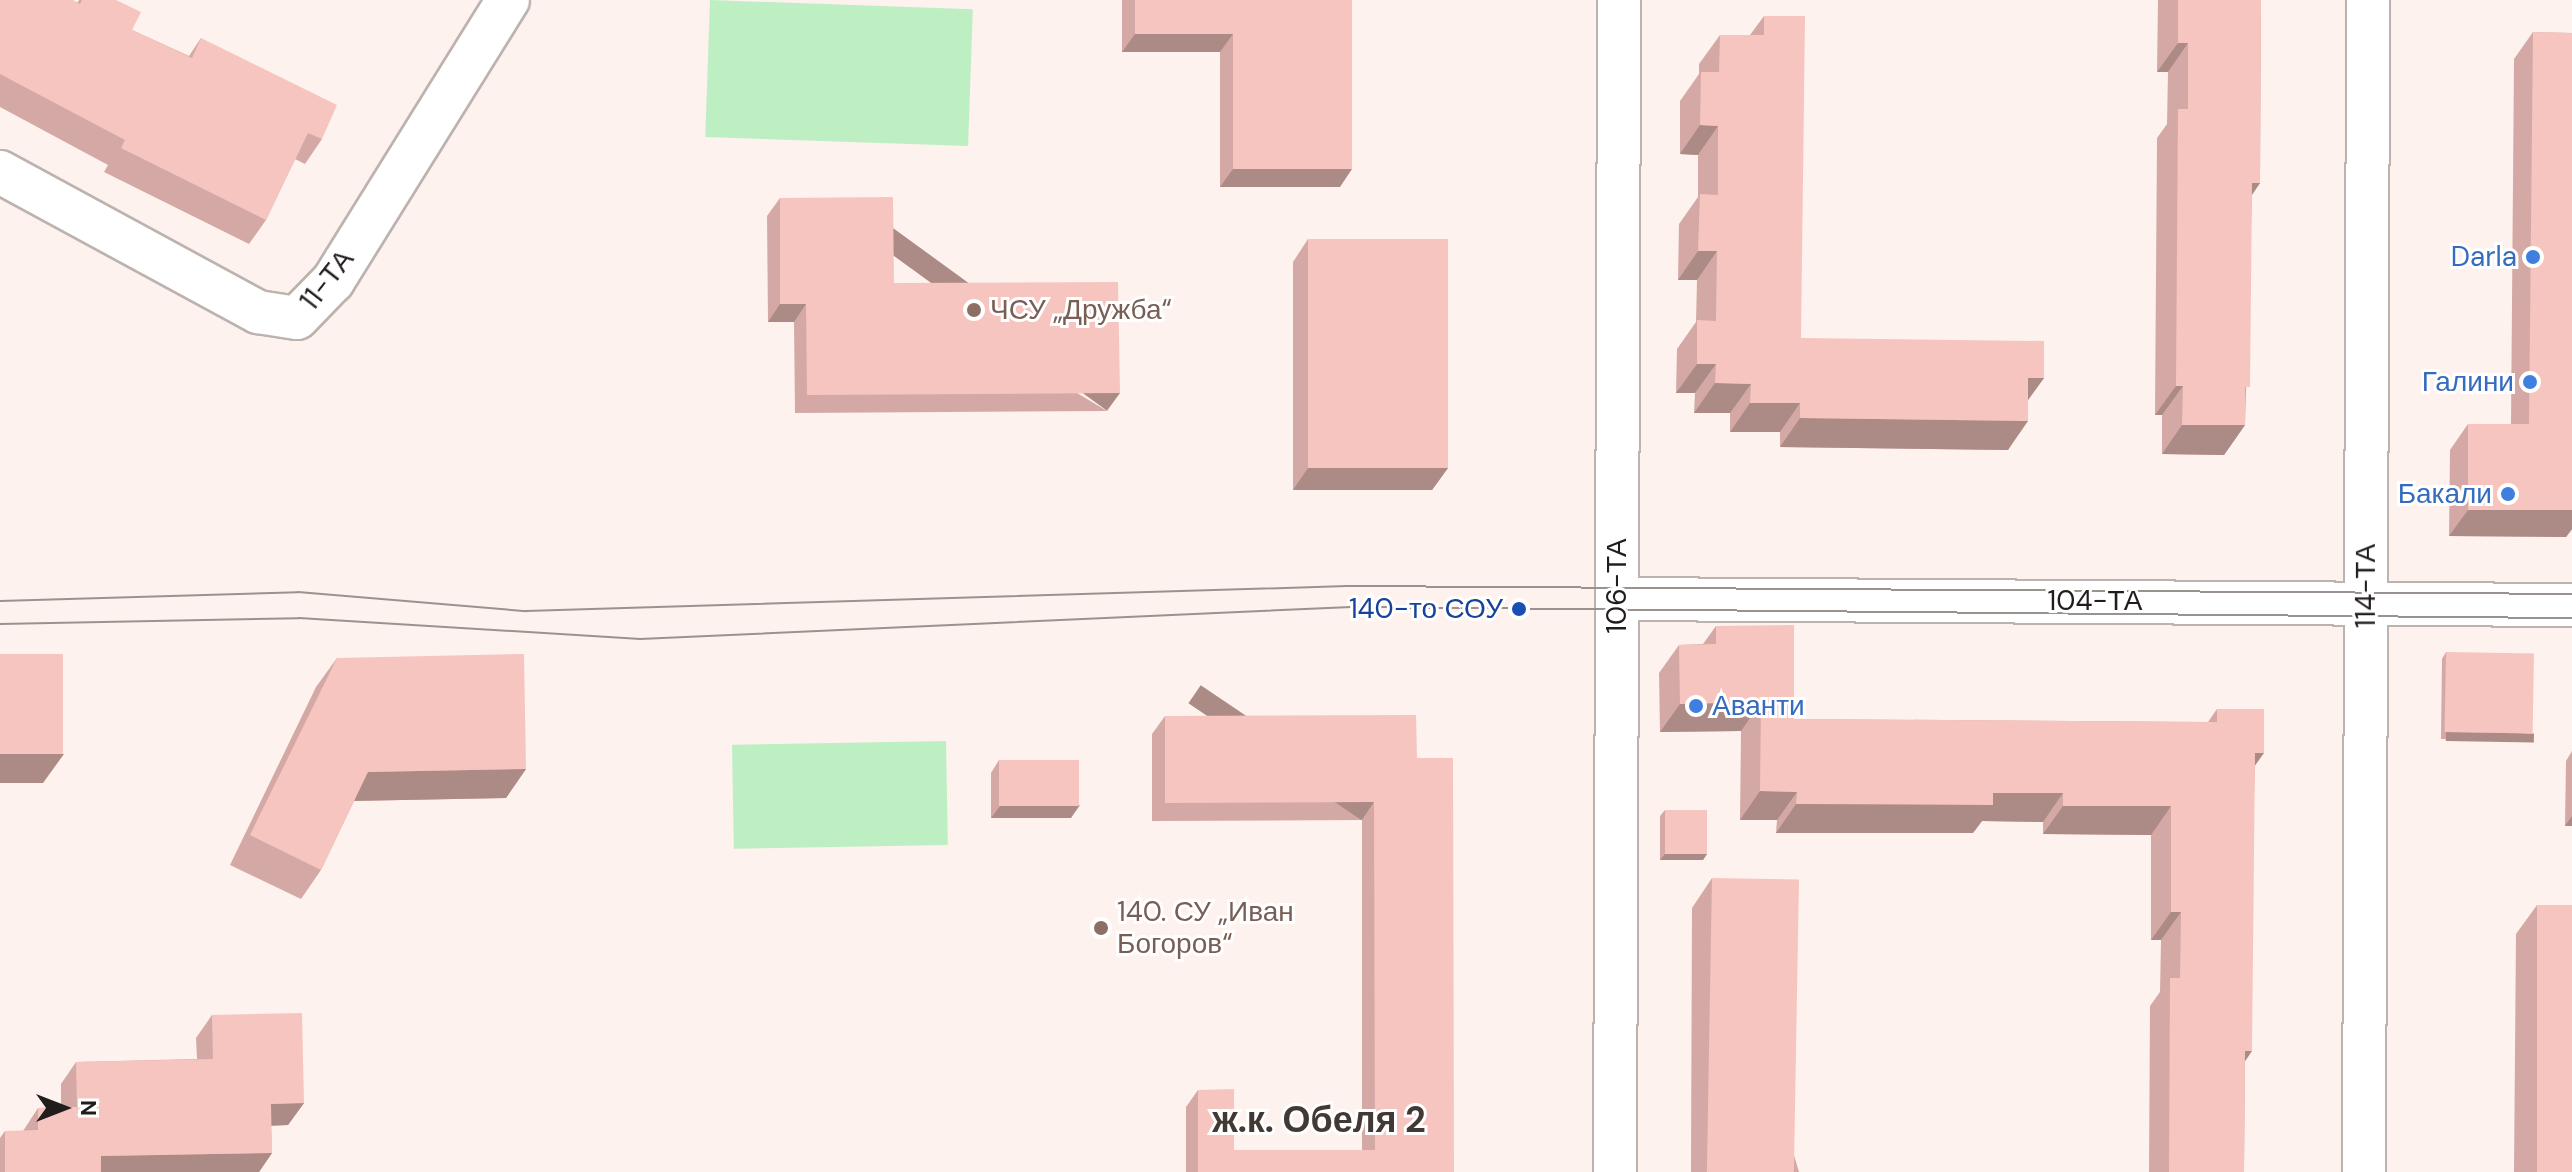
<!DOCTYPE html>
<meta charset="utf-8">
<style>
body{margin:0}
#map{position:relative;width:2572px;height:1172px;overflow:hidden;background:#fdf2ed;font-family:"DM Sans",sans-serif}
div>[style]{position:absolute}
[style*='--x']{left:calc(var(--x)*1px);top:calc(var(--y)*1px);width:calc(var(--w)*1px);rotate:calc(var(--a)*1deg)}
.green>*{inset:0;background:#beefc3;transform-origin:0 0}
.roads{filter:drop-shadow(2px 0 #bdb3ae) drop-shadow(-2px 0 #bdb3ae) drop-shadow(0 2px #bdb3ae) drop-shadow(0 -2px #bdb3ae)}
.street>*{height:42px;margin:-21px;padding:0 21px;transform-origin:21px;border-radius:21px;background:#fff}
.tram>*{height:2px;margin:-1px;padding:0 1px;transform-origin:1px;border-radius:1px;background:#9a928f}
.wall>*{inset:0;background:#d4a9a5}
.shaded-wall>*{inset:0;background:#ac8a86;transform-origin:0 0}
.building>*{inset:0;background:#f6c5c0;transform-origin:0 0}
.dots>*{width:22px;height:22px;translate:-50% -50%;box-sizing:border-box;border:4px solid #fff;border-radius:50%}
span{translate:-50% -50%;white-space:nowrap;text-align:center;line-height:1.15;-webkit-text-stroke:6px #fff;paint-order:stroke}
.shop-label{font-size:28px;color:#366cbe}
.right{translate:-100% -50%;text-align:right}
.left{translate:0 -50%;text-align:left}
.street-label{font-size:28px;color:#211d1c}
.education-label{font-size:28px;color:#785e54}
.transit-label{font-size:28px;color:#164399}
.district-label{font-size:36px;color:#423935;font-weight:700}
.north{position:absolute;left:24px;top:1068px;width:80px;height:80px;-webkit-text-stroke:6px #fff;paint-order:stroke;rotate:90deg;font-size:22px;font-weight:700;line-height:32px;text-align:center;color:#211d1c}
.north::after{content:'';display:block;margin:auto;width:28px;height:36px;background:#211d1c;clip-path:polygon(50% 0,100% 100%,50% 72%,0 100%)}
</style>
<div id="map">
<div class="green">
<i style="left:710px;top:0;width:263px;height:137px;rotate:2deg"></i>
<i style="left:946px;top:741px;width:104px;height:214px;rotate:89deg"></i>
</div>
<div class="roads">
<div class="street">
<i style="--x:0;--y:172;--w:294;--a:28.5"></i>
<i style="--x:258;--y:312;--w:39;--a:9"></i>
<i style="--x:297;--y:318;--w:52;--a:-45.8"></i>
<i style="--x:333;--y:281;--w:331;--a:-58.1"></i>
<i style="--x:1617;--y:599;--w:955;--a:0.36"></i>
<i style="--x:1615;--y:1172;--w:1172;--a:-89.8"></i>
<i style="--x:2364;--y:1172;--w:1172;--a:-89.8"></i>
</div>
</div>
<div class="tram">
<i style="--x:0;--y:601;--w:298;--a:-1.7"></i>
<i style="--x:298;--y:592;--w:229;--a:4.8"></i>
<i style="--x:526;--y:611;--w:821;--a:-1.74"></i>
<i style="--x:1347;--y:586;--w:1225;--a:0.37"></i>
<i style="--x:0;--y:624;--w:299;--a:-1.1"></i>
<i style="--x:299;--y:618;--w:342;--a:3.5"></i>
<i style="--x:640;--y:639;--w:712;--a:-2.58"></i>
<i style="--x:1351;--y:607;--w:1221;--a:0.52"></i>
</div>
<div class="wall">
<i style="clip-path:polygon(0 0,78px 2px,79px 0,116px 0,132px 30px,189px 56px,201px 38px,322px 139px,305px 164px,295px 159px,266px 220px,249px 244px,104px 172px,108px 165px,0 107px)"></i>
<i style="clip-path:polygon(1122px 0,1352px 0,1340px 187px,1220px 187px,1220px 52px,1122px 52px)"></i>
<i style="clip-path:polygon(2158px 0,2261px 0,2260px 183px,2252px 195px,2245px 425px,2224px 455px,2162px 454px,2162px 415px,2155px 415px,2157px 138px,2167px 124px,2168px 72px,2157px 72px)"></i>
<i style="clip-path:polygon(1764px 16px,1801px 338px,2044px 378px,2028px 400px,2008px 450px,1780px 447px,1780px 432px,1730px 432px,1730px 413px,1694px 413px,1695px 393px,1676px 393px,1677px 349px,1696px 322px,1697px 280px,1678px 280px,1679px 224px,1698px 197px,1698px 155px,1680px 154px,1680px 101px,1699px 74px,1699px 64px,1720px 35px,1750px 35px)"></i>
<i style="clip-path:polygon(2533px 32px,2572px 33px,2572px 529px,2566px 537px,2449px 536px,2450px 450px,2468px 424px,2511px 424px,2514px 59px)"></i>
<i style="clip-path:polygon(780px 198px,894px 283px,1107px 411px,795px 413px,794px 322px,768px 322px,767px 216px)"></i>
<i style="clip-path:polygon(1308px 239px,1448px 468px,1432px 490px,1293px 490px,1293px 262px)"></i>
<i style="clip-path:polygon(1716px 626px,1794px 719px,2208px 722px,2217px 709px,2255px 765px,2245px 1062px,2244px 1172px,2149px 1172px,2150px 1006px,2160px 992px,2161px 940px,2151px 940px,2151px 835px,2043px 834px,2043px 822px,1982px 821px,1973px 833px,1776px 833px,1777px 820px,1740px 820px,1741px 731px,1660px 732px,1659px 673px,1679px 645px,1703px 644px)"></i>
<i style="clip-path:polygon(2446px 652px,2529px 740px,2441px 739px,2442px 659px)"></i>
<i style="clip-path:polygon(337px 658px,526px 769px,506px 798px,354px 801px,321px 870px,301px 899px,230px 865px,316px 687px)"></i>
<i style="clip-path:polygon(1165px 716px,1417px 758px,1454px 1172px,1186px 1172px,1186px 1107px,1198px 1090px,1234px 1150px,1362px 1150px,1362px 820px,1152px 821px,1152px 734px)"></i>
<i style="clip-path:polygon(2572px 751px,2572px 826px,2565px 826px,2566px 761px)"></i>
<i style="clip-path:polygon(999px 760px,1071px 818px,991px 818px,991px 773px)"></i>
<i style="clip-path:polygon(1665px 810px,1707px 854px,1703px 860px,1660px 860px,1660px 816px)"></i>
<i style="clip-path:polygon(1712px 878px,1799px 1172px,1691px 1172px,1692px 908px)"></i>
<i style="clip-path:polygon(2537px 905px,2572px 1172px,2514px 1172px,2516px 934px)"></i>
<i style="clip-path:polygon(212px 1015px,304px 1103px,288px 1125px,271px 1126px,272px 1153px,259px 1172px,0 1172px,0 1138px,5px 1131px,23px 1131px,38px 1108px,61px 1107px,61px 1084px,76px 1062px,197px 1059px,196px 1038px)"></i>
</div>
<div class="shaded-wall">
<i style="clip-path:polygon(1135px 34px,1233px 34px,1220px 52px,1122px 52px)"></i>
<i style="clip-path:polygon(2178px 43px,2188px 43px,2168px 72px,2157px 72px)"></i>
<i style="clip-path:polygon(1700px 125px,1718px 126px,1698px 155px,1680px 154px)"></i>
<i style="clip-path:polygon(1233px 169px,1352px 169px,1340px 187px,1220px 187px)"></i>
<i style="clip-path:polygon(2252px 183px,2260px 183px,2240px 212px)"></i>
<i style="clip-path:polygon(1698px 251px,1717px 251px,1697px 280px,1678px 280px)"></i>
<i style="clip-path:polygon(780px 304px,806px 304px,794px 322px,768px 322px)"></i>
<i style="clip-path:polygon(1697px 364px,1716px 364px,1695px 393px,1676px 393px)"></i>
<i style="clip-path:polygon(2028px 378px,2044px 378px,2023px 407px)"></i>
<i style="clip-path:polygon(1715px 383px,1751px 384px,1730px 413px,1694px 413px)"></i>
<i style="clip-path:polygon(2176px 386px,2183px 386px,2162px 415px,2155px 415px)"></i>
<i style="left:1120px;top:393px;width:22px;height:313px;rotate:126deg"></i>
<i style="clip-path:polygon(1750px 403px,1800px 403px,1780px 432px,1730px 432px)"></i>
<i style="clip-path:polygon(1800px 418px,2028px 421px,2008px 450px,1780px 447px)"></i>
<i style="clip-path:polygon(2182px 425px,2245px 425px,2224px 455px,2162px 454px)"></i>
<i style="clip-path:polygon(1308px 468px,1448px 468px,1432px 490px,1293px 490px)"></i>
<i style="clip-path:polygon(2468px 510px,2572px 510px,2572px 529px,2566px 537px,2449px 536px)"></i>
<i style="clip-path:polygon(1761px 702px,1741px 731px,1660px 732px,1680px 704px)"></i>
<i style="left:2446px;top:732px;width:88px;height:9px;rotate:1deg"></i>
<i style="clip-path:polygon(2255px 753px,2264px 753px,2244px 781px)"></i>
<i style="clip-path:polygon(0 754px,64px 754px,43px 783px,0 783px)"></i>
<i style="clip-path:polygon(526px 769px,506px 798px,348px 801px,368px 772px)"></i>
<i style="clip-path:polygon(1760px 791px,1797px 792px,1777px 820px,1740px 820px)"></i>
<i style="clip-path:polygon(1993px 793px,2063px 793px,2043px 822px,1982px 821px,1973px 833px,1776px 833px,1796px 804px)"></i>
<i style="left:1374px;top:802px;width:22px;height:209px;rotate:124deg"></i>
<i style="clip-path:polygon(1080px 805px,1071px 818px,991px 818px,1000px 806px)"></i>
<i style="clip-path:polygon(2063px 806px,2171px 806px,2151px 835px,2043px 834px)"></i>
<i style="clip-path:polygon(2572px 816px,2572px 826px,2565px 826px)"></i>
<i style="clip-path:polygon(1665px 854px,1707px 854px,1703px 860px,1660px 860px)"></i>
<i style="clip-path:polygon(2171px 912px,2181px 912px,2161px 940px,2151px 940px)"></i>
<i style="clip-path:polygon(2245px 1051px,2252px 1051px,2233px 1079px)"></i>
<i style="clip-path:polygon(304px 1103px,288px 1125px,255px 1126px,271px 1104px)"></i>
<i style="clip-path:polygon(272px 1153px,259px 1172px,90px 1172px,101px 1156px)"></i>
</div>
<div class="building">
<i style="clip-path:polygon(0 0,73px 0,80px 4px,82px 0,116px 0,141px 12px,132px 30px,192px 58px,201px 38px,337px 105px,322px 139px,308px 133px,266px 220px,121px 148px,125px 140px,0 74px)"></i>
<i style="clip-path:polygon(1135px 0,1352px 0,1352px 169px,1233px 169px,1233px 34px,1135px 34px)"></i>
<i style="clip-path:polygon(2178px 0,2261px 0,2260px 183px,2252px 183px,2250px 387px,2245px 387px,2245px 425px,2182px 425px,2183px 386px,2176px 386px,2178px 109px,2188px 109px,2188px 43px,2178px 43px)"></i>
<i style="clip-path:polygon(1764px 16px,1805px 16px,1801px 338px,2044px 341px,2044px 378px,2028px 378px,2028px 421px,1800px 418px,1800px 403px,1750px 403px,1751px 384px,1715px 383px,1716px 364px,1697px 364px,1697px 320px,1716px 321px,1717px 251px,1698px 251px,1700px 194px,1718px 195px,1718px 126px,1700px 125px,1701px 72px,1719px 72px,1720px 35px,1764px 35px)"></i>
<i style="clip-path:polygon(2533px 32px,2572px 33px,2572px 510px,2468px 510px,2468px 424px,2529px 424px)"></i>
<i style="clip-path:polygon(893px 197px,894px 283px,1118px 282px,1120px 393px,807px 395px,806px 304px,780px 304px,780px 198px)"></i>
<i style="left:1308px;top:239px;width:140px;height:229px"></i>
<i style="clip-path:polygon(1794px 625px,1794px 719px,2217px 722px,2217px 709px,2264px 709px,2264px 753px,2255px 753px,2252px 1051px,2245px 1051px,2244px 1172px,2169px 1172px,2170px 978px,2180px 978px,2181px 912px,2171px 912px,2171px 806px,2063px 806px,2063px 793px,1993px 793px,1993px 805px,1796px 804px,1797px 792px,1760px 791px,1761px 702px,1680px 704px,1679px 645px,1716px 644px,1716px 626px)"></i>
<i style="left:2446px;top:652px;width:88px;height:80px;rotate:1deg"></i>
<i style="left:0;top:654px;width:63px;height:100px"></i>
<i style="clip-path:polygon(524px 654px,526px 769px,368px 772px,321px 870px,250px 835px,337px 658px)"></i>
<i style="clip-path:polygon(1416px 715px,1417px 758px,1453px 758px,1454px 1172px,1198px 1172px,1198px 1090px,1234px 1089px,1234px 1150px,1375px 1150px,1374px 802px,1165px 803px,1165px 716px)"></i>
<i style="left:999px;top:760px;width:80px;height:46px"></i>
<i style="left:1665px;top:810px;width:42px;height:44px"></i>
<i style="left:1712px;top:878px;width:87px;height:294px;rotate:1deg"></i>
<i style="left:2537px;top:905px;width:35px;height:267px"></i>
<i style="clip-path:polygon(302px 1013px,304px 1103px,271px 1104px,272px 1153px,101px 1156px,101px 1172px,5px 1172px,5px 1131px,38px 1130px,38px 1108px,77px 1107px,76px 1062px,213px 1059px,212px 1015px)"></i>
</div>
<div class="dots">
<i style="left:2533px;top:257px;background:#3f7fe0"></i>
<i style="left:974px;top:310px;background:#8d6e63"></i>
<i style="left:2530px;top:382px;background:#3f7fe0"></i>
<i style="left:2508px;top:494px;background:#3f7fe0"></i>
<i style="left:1519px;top:609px;background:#1a4fb4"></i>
<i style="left:1696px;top:706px;background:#3f7fe0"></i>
<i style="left:1101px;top:928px;background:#8d6e63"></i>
</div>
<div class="shop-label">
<span class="right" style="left:2517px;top:257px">Darla</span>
<span class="right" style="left:2514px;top:382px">Галини</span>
<span class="right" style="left:2492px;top:494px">Бакали</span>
<span class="left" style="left:1712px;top:706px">Аванти</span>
</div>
<div class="street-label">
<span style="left:327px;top:280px;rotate:-52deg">11-ТА</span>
<span style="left:1617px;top:586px;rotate:-90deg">106-ТА</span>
<span style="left:2366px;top:586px;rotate:-90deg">114-ТА</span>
<span style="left:2095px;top:601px">104-ТА</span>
</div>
<div class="education-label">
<span class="left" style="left:990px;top:310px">ЧСУ „Дружба“</span>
<span class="left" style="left:1117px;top:928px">140. СУ „Иван<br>Богоров“</span>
</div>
<div class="transit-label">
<span class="right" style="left:1503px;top:609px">140-то СОУ</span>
</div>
<div class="district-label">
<span style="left:1319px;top:1120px">ж.к. Обеля 2</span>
</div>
<div class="north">N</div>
</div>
